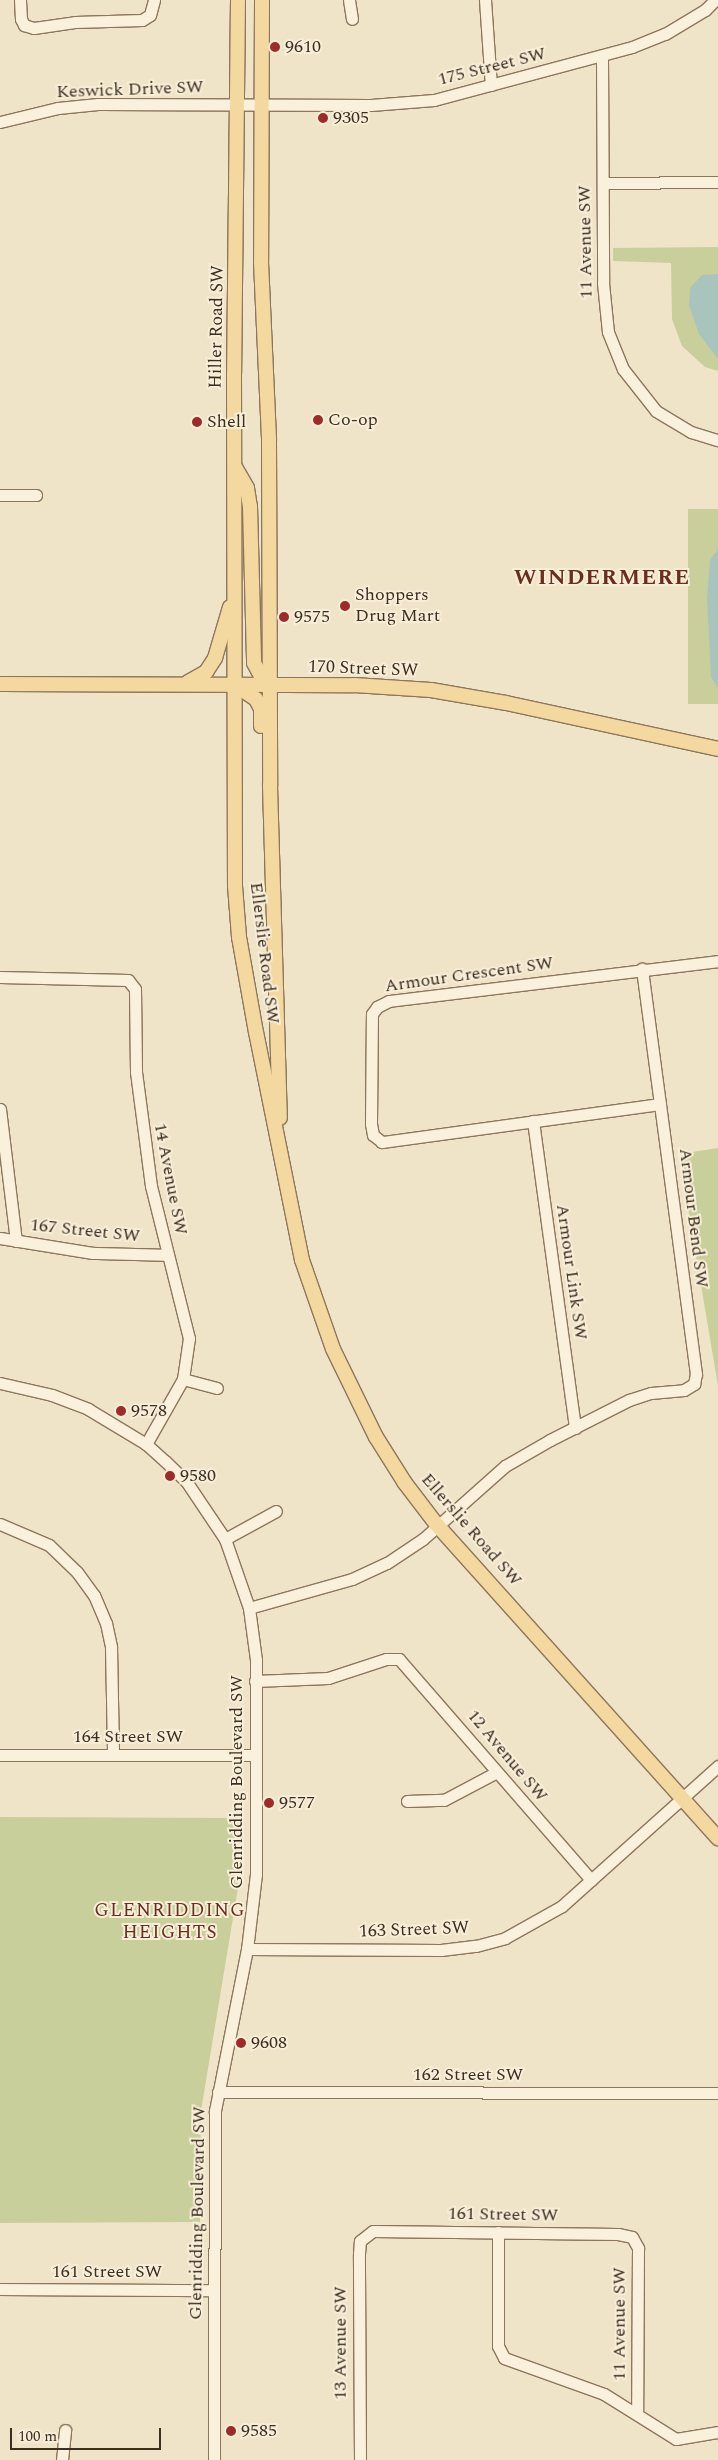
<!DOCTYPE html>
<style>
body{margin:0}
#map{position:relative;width:718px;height:2460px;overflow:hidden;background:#f0e4c8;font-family:Spectral,serif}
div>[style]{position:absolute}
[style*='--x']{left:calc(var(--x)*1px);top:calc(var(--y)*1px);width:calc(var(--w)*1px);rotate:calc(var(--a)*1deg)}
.green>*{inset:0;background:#c9cf9b;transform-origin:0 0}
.water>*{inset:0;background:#a9c4bc}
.roads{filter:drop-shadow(1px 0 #8d765c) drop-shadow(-1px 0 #8d765c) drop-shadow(0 1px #8d765c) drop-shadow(0 -1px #8d765c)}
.minor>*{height:11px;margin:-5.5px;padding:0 5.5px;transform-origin:5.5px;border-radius:5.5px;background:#faf1dc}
.major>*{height:14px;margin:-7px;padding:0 7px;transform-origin:7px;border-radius:7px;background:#f3d9a0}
.dots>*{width:14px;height:14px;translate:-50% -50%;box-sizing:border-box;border:2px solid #f7eed8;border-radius:50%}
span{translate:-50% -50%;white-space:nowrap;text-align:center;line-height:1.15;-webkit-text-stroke:4px #f7eed8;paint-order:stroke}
.poi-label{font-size:18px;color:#3d2e20}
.left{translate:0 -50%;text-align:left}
.street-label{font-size:18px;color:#3d2e20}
.neighbourhood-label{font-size:19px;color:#6b2e1e;letter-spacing:1px}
.district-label{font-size:22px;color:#6b2e1e;font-weight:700;letter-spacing:1px}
.scale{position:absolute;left:10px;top:2428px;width:151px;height:22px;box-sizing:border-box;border:2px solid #3d2e20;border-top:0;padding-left:6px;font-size:15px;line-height:18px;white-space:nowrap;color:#3d2e20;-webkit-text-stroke:4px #f7eed8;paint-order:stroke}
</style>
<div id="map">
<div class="green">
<i style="clip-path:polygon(718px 247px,718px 371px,705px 367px,682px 346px,672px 319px,671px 263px,613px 261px,613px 248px)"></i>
<i style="left:688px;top:509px;width:30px;height:195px"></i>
<i style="clip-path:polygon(718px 1148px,718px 1386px,679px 1154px)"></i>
<i style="clip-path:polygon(0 1817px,236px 1818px,238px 1888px,201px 2111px,200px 2222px,0 2223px)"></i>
</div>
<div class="water">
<i style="clip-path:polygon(718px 274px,718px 359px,699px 334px,689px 305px,690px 288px,702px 275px)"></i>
<i style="clip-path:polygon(718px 549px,718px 688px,711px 677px,707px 598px,710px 560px)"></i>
</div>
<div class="roads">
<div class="minor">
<i style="--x:20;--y:0;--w:19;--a:87"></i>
<i style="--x:21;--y:19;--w:7;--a:63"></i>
<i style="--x:24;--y:25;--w:10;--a:17"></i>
<i style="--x:34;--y:28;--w:41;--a:-8.3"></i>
<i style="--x:75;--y:22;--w:67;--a:-1.7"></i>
<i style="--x:142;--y:20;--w:9;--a:-32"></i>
<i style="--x:150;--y:15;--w:16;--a:-75"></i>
<i style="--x:349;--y:0;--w:19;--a:81"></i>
<i style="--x:485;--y:0;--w:85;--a:86"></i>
<i style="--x:602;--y:57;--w:226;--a:89.7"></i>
<i style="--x:603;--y:283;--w:49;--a:84.2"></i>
<i style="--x:608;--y:332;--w:40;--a:68"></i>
<i style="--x:623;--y:369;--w:53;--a:51.8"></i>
<i style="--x:656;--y:411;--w:41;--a:31"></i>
<i style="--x:691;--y:432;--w:28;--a:17"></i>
<i style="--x:0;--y:122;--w:60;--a:-13.6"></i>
<i style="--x:58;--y:108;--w:40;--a:-5.7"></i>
<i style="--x:98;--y:104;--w:273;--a:0.2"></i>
<i style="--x:371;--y:105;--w:63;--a:-4.5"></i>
<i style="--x:434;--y:100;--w:205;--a:-15"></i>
<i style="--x:632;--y:47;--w:35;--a:-22"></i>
<i style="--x:665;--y:34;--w:47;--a:-31"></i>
<i style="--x:705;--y:10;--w:14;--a:-45"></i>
<i style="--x:603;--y:183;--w:115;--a:-0.5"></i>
<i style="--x:0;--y:495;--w:36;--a:0"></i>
<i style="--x:0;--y:977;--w:128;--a:1.3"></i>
<i style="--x:128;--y:980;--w:11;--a:52"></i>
<i style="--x:135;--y:989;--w:83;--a:89.3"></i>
<i style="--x:136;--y:1072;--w:115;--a:82.5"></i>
<i style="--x:151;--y:1186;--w:157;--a:76"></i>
<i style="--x:189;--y:1338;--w:41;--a:98.3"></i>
<i style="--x:183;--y:1379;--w:75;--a:119.6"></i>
<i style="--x:660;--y:1104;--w:281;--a:172.2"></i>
<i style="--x:382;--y:1142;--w:11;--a:-142"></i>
<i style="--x:373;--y:1135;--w:11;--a:-100"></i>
<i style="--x:371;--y:1124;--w:110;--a:-89.5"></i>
<i style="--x:372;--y:1014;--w:9;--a:-54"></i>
<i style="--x:377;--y:1007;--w:13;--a:-27"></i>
<i style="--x:389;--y:1001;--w:331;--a:-6.9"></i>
<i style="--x:0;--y:1109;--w:133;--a:83.1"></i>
<i style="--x:533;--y:1121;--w:310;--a:82.2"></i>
<i style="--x:0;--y:1238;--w:94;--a:9.2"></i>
<i style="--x:93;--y:1253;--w:74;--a:1.5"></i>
<i style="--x:183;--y:1379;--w:35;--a:15"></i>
<i style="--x:0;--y:1383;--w:53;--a:13"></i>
<i style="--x:52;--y:1395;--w:39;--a:21"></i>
<i style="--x:88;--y:1409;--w:68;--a:31.1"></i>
<i style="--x:146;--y:1444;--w:25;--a:42"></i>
<i style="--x:165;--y:1461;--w:29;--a:44"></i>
<i style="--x:186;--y:1481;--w:70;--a:56.1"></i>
<i style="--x:225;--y:1539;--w:73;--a:70.8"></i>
<i style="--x:249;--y:1608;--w:52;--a:82.3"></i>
<i style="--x:256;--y:1660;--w:214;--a:90"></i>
<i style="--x:256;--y:1874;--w:76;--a:96.8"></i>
<i style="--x:247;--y:1949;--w:165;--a:101.2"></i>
<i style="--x:215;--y:2111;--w:349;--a:90.2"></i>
<i style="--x:0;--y:1524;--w:53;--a:23.2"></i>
<i style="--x:49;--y:1545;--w:39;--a:44"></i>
<i style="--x:77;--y:1572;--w:29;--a:54"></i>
<i style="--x:94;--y:1595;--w:30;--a:67"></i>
<i style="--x:106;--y:1623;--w:25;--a:78"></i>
<i style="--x:111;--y:1647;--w:107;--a:88.9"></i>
<i style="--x:225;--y:1539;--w:58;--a:-28.8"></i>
<i style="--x:249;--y:1608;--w:107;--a:-15.7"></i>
<i style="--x:352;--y:1579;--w:38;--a:-25"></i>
<i style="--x:387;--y:1563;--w:43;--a:-33.7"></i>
<i style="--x:423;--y:1539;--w:110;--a:-41.7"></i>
<i style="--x:505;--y:1466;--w:52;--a:-30"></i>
<i style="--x:550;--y:1440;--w:89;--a:-26.9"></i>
<i style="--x:629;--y:1400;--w:23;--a:-18"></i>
<i style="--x:651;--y:1393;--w:33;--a:-5"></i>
<i style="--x:684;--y:1390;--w:12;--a:-31"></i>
<i style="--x:694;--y:1384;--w:10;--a:-79"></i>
<i style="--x:696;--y:1374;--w:409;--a:-97.6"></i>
<i style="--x:255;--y:1681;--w:73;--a:-2.4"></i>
<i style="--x:328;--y:1678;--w:61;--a:-18.1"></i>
<i style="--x:386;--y:1659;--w:13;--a:0"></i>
<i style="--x:399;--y:1659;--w:293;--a:49"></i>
<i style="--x:0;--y:1755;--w:255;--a:0"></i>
<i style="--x:407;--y:1801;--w:37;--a:-2"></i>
<i style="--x:444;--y:1800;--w:58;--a:-27.9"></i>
<i style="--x:247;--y:1949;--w:194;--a:0.3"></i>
<i style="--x:441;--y:1950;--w:35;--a:-7"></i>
<i style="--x:476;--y:1946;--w:30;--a:-15"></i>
<i style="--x:505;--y:1938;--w:65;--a:-29.3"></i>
<i style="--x:562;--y:1906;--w:210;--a:-41.9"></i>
<i style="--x:218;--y:2092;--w:500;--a:0.11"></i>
<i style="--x:498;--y:2232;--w:114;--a:90"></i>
<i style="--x:498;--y:2346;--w:13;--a:63"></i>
<i style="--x:504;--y:2358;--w:106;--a:19.8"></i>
<i style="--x:604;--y:2394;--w:85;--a:32"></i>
<i style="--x:676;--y:2439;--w:43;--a:-9.5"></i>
<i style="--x:0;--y:2289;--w:214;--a:0.3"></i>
<i style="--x:62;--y:2460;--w:30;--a:-84"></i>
<i style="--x:360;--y:2460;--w:206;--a:-90.3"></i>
<i style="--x:359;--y:2254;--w:13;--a:-86"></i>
<i style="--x:360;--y:2241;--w:16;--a:-38"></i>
<i style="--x:373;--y:2231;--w:245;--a:0.7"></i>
<i style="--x:618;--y:2234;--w:14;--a:12"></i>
<i style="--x:632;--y:2237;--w:13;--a:61"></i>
<i style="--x:638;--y:2248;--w:165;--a:90.3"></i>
</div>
<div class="major">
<i style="--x:238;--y:0;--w:374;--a:90.6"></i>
<i style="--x:234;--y:374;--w:512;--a:89.89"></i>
<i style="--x:235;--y:886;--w:51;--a:85.5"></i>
<i style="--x:239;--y:937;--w:97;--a:79.9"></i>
<i style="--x:256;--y:1032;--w:233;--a:78.6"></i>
<i style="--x:302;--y:1260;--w:94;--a:70.8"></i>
<i style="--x:333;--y:1349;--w:98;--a:64"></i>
<i style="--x:376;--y:1437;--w:54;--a:57.8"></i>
<i style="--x:405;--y:1483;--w:53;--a:52.7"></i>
<i style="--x:437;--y:1525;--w:421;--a:48.1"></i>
<i style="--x:262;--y:0;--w:262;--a:90.2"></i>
<i style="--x:261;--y:262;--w:179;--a:87.4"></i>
<i style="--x:269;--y:441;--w:345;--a:89.8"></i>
<i style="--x:270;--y:786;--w:332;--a:88.3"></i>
<i style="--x:235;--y:467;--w:24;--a:60"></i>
<i style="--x:247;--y:488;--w:18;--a:81"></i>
<i style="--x:250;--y:506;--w:157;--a:88.5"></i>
<i style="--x:254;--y:663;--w:19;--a:62"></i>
<i style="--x:263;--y:680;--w:8;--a:30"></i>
<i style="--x:188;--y:682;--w:21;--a:-29"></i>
<i style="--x:206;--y:672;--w:17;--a:-57"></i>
<i style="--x:215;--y:658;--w:53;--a:-73.6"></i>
<i style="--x:0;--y:684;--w:354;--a:0.2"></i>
<i style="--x:354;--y:685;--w:77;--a:3.7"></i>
<i style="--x:431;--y:690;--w:76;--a:9.8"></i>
<i style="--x:506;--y:703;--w:217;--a:12.2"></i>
<i style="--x:235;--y:685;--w:25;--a:34"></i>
<i style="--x:256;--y:699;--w:11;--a:63"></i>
<i style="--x:261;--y:709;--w:17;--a:90"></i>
</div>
</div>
<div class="dots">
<i style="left:275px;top:47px;background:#9e2a2b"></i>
<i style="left:323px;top:118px;background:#9e2a2b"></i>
<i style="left:318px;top:420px;background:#9e2a2b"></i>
<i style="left:197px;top:422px;background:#9e2a2b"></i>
<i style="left:345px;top:606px;background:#9e2a2b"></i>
<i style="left:284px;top:617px;background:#9e2a2b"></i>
<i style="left:121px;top:1411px;background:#9e2a2b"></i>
<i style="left:170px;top:1476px;background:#9e2a2b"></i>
<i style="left:269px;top:1803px;background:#9e2a2b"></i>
<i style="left:241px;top:2043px;background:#9e2a2b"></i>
<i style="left:231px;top:2431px;background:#9e2a2b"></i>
</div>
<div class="poi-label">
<span class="left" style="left:285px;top:47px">9610</span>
<span class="left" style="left:333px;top:118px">9305</span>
<span class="left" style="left:328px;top:420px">Co-op</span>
<span class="left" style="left:207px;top:422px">Shell</span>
<span class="left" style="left:355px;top:606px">Shoppers<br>Drug Mart</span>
<span class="left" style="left:294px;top:617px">9575</span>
<span class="left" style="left:131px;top:1411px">9578</span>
<span class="left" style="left:180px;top:1476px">9580</span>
<span class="left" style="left:279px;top:1803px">9577</span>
<span class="left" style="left:251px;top:2043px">9608</span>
<span class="left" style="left:241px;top:2431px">9585</span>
</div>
<div class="street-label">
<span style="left:492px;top:67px;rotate:-14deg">175 Street SW</span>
<span style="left:130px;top:90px;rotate:-2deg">Keswick Drive SW</span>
<span style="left:586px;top:242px;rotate:-91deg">11 Avenue SW</span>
<span style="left:217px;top:327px;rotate:-89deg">Hiller Road SW</span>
<span style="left:363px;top:669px;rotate:2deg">170 Street SW</span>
<span style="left:264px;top:953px;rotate:83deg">Ellerslie Road SW</span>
<span style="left:469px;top:975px;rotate:-8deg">Armour Crescent SW</span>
<span style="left:170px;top:1179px;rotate:79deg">14 Avenue SW</span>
<span style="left:693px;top:1218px;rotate:83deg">Armour Bend SW</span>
<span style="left:85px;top:1231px;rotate:6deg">167 Street SW</span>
<span style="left:571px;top:1272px;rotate:82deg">Armour Link SW</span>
<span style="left:471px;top:1530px;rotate:49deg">Ellerslie Road SW</span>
<span style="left:128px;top:1737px">164 Street SW</span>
<span style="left:507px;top:1756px;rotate:50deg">12 Avenue SW</span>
<span style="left:237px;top:1782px;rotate:-90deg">Glenridding Boulevard SW</span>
<span style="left:414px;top:1930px;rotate:-2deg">163 Street SW</span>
<span style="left:468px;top:2075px">162 Street SW</span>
<span style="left:198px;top:2213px;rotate:-89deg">Glenridding Boulevard SW</span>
<span style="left:503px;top:2215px;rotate:1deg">161 Street SW</span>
<span style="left:107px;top:2272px">161 Street SW</span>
<span style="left:620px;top:2324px;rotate:-90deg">11 Avenue SW</span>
<span style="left:341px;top:2343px;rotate:-90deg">13 Avenue SW</span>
</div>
<div class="neighbourhood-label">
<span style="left:170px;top:1922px">GLENRIDDING<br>HEIGHTS</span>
</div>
<div class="district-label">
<span style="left:602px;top:578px">WINDERMERE</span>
</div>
<div class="scale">100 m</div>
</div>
